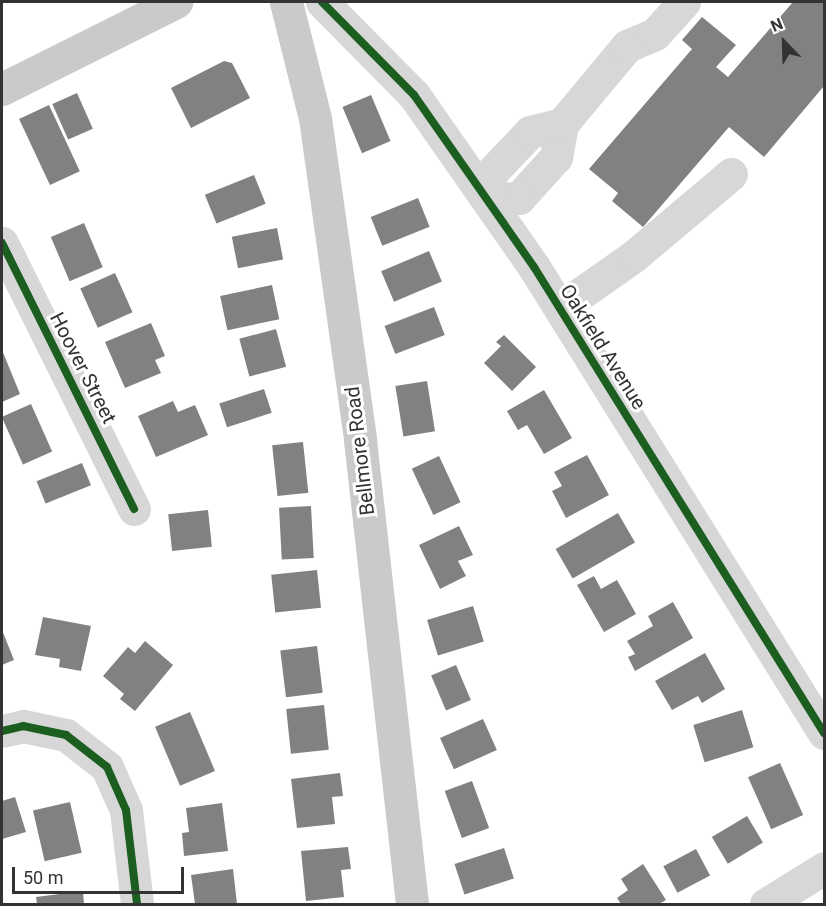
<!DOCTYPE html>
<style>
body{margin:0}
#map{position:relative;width:826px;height:906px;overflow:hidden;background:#fff;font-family:Roboto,sans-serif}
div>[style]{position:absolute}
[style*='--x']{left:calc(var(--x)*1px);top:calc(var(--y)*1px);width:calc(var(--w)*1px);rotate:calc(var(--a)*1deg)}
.building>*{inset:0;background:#818181;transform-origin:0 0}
.minor>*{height:33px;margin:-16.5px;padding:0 16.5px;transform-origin:16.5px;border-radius:16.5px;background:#d7d7d7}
.major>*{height:33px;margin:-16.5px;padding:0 16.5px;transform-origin:16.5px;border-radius:16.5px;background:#cacaca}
.cycleway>*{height:8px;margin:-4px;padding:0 4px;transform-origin:4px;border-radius:4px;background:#1b5e20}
span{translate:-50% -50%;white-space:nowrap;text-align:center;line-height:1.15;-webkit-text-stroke:6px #fff;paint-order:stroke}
.street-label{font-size:20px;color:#333}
.frame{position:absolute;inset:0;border:3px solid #333;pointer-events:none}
.north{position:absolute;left:754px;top:12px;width:60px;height:60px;-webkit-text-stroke:4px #fff;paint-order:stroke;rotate:337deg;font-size:16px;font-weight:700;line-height:24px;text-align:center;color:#333}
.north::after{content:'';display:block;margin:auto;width:21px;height:27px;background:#333;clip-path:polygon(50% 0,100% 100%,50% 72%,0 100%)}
.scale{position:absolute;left:12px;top:867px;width:172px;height:27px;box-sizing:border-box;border:3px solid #333;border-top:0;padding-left:8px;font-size:18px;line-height:21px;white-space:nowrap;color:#333;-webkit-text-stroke:4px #fff;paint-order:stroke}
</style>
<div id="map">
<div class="building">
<i style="clip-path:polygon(793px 2px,824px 2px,824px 86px,764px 157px,729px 127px,643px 227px,612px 201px,618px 193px,589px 169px,692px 49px,682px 40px,702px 17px,736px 45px,716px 67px,728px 77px)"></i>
<i style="clip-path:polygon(224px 61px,232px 63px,250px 98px,191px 128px,171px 88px)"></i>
<i style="left:77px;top:93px;width:39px;height:27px;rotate:66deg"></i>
<i style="left:371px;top:95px;width:50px;height:31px;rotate:67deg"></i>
<i style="left:49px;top:105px;width:73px;height:33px;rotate:65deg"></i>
<i style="left:254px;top:175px;width:31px;height:53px;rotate:68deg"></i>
<i style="left:418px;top:198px;width:31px;height:51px;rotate:68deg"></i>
<i style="left:84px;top:223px;width:48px;height:36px;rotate:67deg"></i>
<i style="left:277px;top:228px;width:32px;height:46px;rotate:79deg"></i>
<i style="left:429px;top:251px;width:33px;height:52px;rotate:67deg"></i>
<i style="left:115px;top:273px;width:43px;height:38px;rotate:66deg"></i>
<i style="left:272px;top:285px;width:35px;height:53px;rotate:78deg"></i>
<i style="left:434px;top:307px;width:30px;height:53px;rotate:69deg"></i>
<i style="clip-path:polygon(151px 323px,165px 356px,155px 360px,161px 373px,125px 388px,105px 342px)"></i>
<i style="left:276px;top:329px;width:39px;height:38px;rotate:75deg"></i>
<i style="clip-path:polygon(504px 335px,536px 367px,512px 391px,484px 363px,501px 346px,496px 342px)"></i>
<i style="clip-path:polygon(2px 350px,20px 394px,2px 402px)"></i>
<i style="left:427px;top:381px;width:51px;height:32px;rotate:81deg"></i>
<i style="left:264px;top:389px;width:25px;height:47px;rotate:72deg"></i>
<i style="clip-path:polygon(544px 390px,572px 438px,544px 454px,527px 425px,518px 430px,507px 411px)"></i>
<i style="clip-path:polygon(173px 401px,178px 412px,195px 405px,208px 435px,156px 457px,138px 416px)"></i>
<i style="left:31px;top:404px;width:52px;height:32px;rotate:66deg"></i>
<i style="left:303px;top:442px;width:51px;height:31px;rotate:84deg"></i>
<i style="clip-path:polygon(587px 455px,609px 495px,566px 518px,552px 491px,562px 486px,554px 472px)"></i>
<i style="left:439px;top:456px;width:51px;height:30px;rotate:65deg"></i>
<i style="left:82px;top:463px;width:24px;height:49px;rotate:68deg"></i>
<i style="left:311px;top:506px;width:52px;height:32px;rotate:87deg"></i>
<i style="left:208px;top:510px;width:37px;height:40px;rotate:84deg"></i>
<i style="left:618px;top:513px;width:34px;height:72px;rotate:60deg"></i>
<i style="clip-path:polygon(459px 526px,473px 555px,458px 561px,466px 576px,440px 589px,419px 545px)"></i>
<i style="left:317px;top:570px;width:38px;height:46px;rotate:84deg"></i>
<i style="clip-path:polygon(594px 576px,601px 589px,617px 580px,636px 614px,604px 632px,577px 585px)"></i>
<i style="clip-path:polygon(673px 602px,693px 638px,635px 671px,628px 657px,635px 654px,627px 641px,653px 626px,648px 616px)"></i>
<i style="left:473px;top:606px;width:37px;height:48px;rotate:73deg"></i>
<i style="clip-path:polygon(43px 617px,91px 626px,81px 671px,59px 667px,60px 659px,35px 655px)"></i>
<i style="clip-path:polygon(2px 630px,14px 660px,2px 665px)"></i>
<i style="clip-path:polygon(145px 641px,173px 665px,135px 711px,120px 699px,124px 694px,103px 676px,128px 647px,135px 653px)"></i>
<i style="left:317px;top:646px;width:47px;height:37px;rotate:83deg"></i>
<i style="clip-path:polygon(705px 653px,725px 689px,702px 703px,698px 696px,672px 710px,655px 681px)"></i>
<i style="left:456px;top:665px;width:38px;height:27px;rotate:67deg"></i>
<i style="left:324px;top:705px;width:45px;height:38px;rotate:84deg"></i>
<i style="left:742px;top:710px;width:39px;height:51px;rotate:73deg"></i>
<i style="left:190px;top:712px;width:64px;height:38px;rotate:67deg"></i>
<i style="left:483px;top:719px;width:34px;height:47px;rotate:66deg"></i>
<i style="left:780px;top:763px;width:57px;height:35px;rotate:66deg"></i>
<i style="clip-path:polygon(340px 773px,343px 796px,332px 797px,335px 824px,297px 828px,291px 779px)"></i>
<i style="left:472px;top:781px;width:50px;height:29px;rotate:70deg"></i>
<i style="clip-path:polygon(15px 797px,26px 832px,2px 839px,2px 801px)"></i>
<i style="left:70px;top:802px;width:52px;height:38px;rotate:77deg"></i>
<i style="clip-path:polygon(222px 803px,228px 851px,184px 856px,182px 833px,189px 832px,186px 808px)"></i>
<i style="left:747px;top:816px;width:31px;height:41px;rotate:59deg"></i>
<i style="clip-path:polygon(348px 847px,351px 869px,341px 870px,344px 897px,306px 901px,301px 851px)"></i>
<i style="left:504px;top:848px;width:32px;height:52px;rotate:72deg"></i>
<i style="left:696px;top:849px;width:30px;height:37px;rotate:62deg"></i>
<i style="clip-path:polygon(643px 864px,666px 900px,659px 904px,621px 904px,617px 898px,628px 890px,621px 879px)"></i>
<i style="clip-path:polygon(233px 869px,237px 904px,195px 904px,191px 875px)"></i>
<i style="clip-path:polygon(83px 891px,84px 904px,37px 904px,36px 897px)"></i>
</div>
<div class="minor">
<i style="--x:322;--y:2;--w:131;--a:45.3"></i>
<i style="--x:414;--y:95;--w:210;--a:55.1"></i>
<i style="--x:534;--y:267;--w:549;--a:58.11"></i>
<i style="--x:562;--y:124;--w:34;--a:100"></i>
<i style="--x:556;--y:157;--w:55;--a:132.1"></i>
<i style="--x:519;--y:198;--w:32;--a:178"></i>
<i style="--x:487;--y:199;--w:26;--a:-81"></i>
<i style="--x:491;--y:173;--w:57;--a:-46.4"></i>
<i style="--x:530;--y:132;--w:33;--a:-14"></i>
<i style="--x:562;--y:124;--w:102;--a:-50.2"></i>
<i style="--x:627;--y:46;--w:30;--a:-23"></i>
<i style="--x:655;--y:34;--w:43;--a:-47.8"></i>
<i style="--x:2;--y:243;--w:297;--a:63.6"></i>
<i style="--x:560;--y:308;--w:90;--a:-35.1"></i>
<i style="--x:634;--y:256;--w:127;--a:-40.2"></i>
<i style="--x:2;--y:731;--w:22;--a:-13"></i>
<i style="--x:23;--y:726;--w:44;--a:11.8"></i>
<i style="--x:66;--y:735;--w:52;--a:38"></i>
<i style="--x:107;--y:767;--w:47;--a:66.2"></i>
<i style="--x:126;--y:810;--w:95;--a:83.3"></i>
<i style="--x:766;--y:904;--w:68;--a:-31.8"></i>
</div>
<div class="major">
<i style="--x:286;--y:2;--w:120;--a:76"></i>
<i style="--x:315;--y:118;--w:325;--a:82"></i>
<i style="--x:360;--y:440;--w:467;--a:83.6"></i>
<i style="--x:2;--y:89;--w:195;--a:-26.6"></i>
</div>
<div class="cycleway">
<i style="--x:322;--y:2;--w:131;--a:45.3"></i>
<i style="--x:414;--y:95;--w:210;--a:55.1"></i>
<i style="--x:534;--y:267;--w:549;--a:58.11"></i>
<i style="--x:2;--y:243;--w:297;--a:63.6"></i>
<i style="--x:2;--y:731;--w:22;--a:-13"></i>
<i style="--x:23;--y:726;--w:44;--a:11.8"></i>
<i style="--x:66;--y:735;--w:52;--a:38"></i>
<i style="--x:107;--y:767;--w:47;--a:66.2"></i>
<i style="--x:126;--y:810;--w:95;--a:83.3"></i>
</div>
<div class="street-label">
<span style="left:603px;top:347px;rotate:58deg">Oakfield Avenue</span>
<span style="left:83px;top:368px;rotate:63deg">Hoover Street</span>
<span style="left:360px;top:451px;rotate:-97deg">Bellmore Road</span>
</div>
<div class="frame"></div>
<div class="north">N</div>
<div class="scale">50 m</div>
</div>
